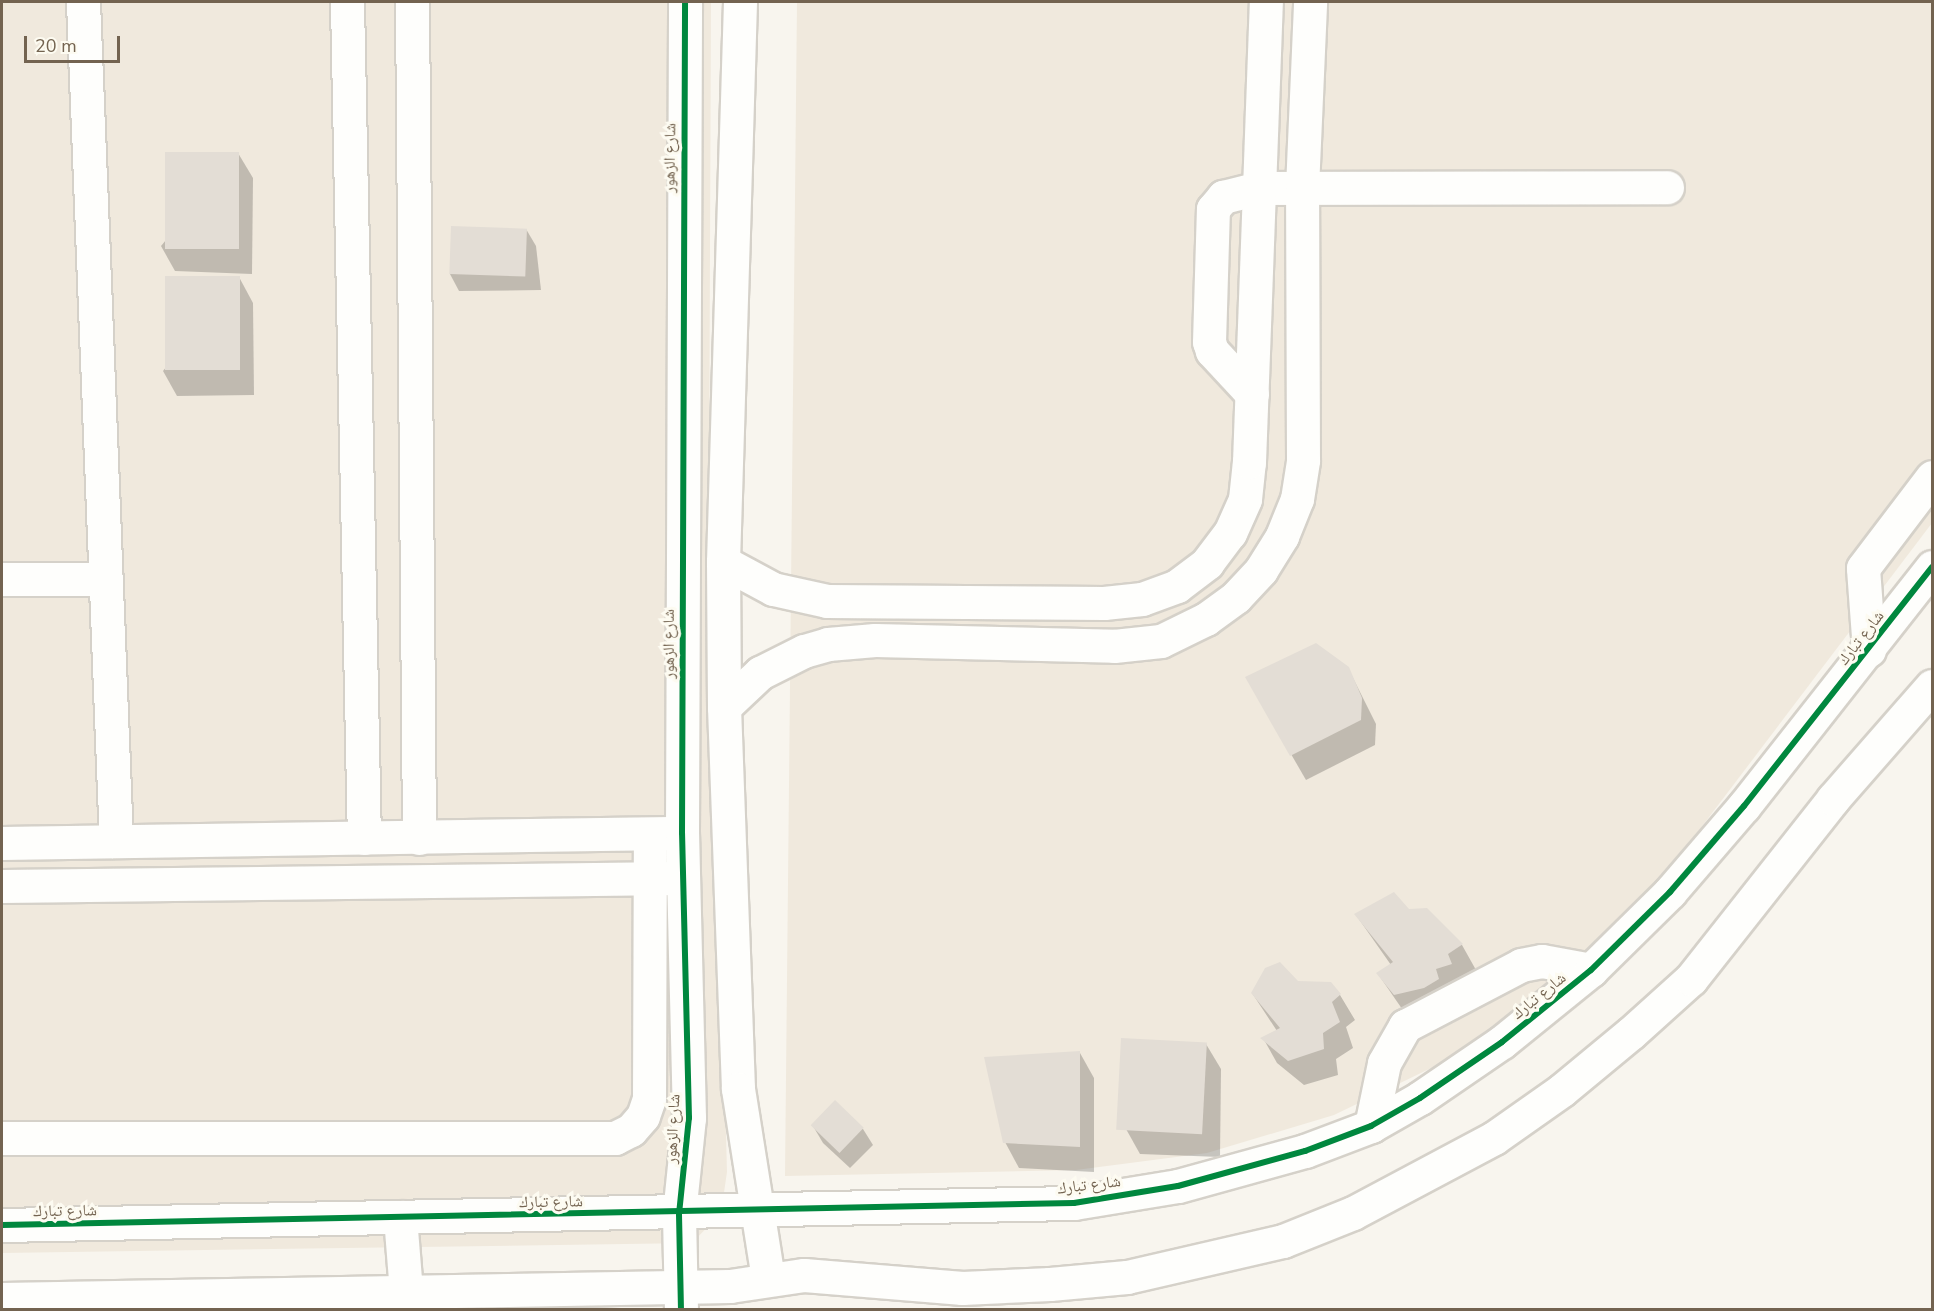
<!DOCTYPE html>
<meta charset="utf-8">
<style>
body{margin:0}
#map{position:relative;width:1934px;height:1311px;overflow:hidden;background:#f8f5ee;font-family:"Nunito Sans","Noto Naskh Arabic",sans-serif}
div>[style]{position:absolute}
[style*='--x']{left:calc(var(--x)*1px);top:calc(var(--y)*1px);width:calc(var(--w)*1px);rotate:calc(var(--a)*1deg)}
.residential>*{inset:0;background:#f0e9dd}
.shadow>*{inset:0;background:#0003}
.building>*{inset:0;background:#e3ddd5;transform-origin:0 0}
.roads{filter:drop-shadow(2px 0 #d5d1c9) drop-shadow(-2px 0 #d5d1c9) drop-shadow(0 2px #d5d1c9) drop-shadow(0 -2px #d5d1c9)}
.minor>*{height:33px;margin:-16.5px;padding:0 16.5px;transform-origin:16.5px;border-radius:16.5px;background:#fefefc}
.cycleway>*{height:6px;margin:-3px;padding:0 3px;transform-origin:3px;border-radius:3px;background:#00873e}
span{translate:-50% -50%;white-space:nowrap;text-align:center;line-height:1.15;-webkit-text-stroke:6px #fdfbf1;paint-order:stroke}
.street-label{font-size:16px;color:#736350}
.frame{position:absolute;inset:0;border:3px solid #736350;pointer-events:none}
.scale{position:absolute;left:24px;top:36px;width:96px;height:27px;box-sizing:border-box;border:3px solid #736350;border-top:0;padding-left:8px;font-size:18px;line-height:21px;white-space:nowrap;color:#736350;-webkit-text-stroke:4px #fdfbf1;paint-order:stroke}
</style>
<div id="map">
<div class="residential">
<i style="clip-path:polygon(2px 2px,711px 2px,709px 501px,727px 1172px,721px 1213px,692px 1243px,2px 1253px)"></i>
<i style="clip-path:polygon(797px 2px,1932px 2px,1932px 523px,1656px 887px,1562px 980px,1454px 1057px,1334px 1115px,1207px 1153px,1076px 1170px,785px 1176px)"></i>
</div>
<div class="shadow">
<i style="clip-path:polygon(238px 153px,253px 178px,252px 274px,175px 271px,161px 246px)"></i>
<i style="clip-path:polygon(526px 229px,536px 246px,541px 290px,459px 291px,450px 274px)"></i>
<i style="clip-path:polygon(239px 277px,253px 303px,254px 395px,177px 396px,163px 371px)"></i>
<i style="clip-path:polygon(1348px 668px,1376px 724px,1375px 745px,1306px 780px,1247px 678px)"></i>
<i style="clip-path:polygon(1408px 910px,1462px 945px,1476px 970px,1409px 1019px,1378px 974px,1391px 965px,1356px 915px)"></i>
<i style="clip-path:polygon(1297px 982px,1340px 995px,1355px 1020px,1346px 1027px,1353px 1048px,1336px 1059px,1338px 1075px,1304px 1085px,1277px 1063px,1263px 1038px,1277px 1031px,1252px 993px)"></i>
<i style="clip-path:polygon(1206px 1044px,1221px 1069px,1220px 1157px,1140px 1154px,1126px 1129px)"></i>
<i style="clip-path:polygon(1080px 1053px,1094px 1078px,1094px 1172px,1019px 1168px,1005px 1142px)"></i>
<i style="clip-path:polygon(813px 1126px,863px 1129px,873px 1145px,850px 1168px,823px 1143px)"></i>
</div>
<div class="building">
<i style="left:239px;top:152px;width:97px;height:74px;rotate:90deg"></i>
<i style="left:451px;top:226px;width:76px;height:48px;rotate:2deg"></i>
<i style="left:240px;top:276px;width:94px;height:75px;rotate:90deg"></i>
<i style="clip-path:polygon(1316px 643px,1349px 667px,1362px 698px,1361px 720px,1290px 756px,1245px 677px)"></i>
<i style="clip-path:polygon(1394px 892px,1409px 909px,1427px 908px,1463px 944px,1448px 954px,1452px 964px,1436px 969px,1439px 979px,1424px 988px,1394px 995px,1376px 973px,1393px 962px,1354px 914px)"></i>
<i style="clip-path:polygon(1280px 962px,1298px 981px,1331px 982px,1341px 994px,1332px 1002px,1340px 1022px,1323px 1033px,1324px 1049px,1288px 1061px,1260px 1038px,1280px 1028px,1251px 993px,1265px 968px)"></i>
<i style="left:1121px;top:1038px;width:86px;height:92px;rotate:3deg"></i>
<i style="clip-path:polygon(1080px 1051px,1080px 1147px,1003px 1143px,984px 1057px)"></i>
<i style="left:835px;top:1100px;width:40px;height:35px;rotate:44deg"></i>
</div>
<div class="roads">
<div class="minor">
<i style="--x:83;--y:2;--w:840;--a:87.75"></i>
<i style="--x:347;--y:2;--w:836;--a:88.84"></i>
<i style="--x:412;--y:2;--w:836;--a:89.52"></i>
<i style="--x:740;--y:2;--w:560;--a:91.74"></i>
<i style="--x:723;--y:562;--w:145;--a:89.6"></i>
<i style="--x:724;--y:707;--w:382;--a:87.9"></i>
<i style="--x:738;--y:1089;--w:191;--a:81"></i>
<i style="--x:1252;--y:394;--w:59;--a:-132.9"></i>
<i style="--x:1212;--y:351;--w:9;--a:-108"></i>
<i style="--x:1209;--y:342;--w:133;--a:-88.3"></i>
<i style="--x:1213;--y:209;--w:16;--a:-50"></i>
<i style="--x:1223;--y:197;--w:36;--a:-14"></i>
<i style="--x:1258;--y:188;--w:409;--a:-0.1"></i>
<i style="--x:723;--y:562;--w:57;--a:28.4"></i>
<i style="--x:773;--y:589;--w:55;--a:12.5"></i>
<i style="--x:827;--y:601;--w:277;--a:0.4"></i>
<i style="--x:1104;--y:603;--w:38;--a:-6"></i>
<i style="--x:1142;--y:599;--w:37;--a:-20"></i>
<i style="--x:1177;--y:586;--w:38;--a:-37"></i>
<i style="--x:1207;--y:563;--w:38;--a:-53"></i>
<i style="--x:1230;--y:533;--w:37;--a:-66"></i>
<i style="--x:1245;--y:499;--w:37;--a:-84"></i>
<i style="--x:1249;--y:462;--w:460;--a:-87.9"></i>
<i style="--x:2;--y:579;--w:104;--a:0"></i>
<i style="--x:1869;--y:650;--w:82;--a:-94.2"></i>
<i style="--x:1863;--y:568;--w:114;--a:-52.8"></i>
<i style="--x:724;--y:707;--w:50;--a:-43.4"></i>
<i style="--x:760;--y:673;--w:49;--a:-26.6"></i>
<i style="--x:804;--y:651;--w:25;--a:-16"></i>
<i style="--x:828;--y:644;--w:47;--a:-4.9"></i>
<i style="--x:875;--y:640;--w:239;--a:1.4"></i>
<i style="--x:1114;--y:646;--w:47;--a:-6.1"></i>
<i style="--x:1161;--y:641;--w:50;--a:-26.1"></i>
<i style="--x:1206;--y:619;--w:37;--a:-36"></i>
<i style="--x:1236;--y:597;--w:37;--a:-47"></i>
<i style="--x:1261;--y:570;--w:40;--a:-58"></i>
<i style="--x:1282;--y:536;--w:40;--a:-68"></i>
<i style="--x:1297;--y:499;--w:39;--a:-81"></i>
<i style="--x:1303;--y:460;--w:272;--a:-90.2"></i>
<i style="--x:1302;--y:188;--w:186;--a:-87.5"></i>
<i style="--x:2;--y:843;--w:669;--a:-0.86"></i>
<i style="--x:2;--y:886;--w:673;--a:-0.68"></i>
<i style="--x:1371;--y:1126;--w:64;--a:-78.3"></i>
<i style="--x:1384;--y:1063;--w:43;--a:-60.4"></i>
<i style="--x:1405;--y:1026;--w:131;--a:-27.7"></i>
<i style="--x:1521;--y:965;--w:21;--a:-11"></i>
<i style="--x:1542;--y:961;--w:50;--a:10.4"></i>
<i style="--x:2;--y:1138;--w:613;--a:0"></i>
<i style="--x:615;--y:1138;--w:18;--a:-27"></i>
<i style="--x:631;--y:1130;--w:18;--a:-49"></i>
<i style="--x:643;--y:1116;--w:18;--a:-71"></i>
<i style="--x:649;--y:1099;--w:264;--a:-89.8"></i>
<i style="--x:400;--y:1217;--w:74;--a:85.4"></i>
<i style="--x:2;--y:1225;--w:1072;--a:-1.18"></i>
<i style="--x:1074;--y:1203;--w:105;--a:-9.3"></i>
<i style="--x:1178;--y:1186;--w:132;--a:-15.4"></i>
<i style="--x:1305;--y:1151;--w:71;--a:-20.7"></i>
<i style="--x:1371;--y:1126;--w:56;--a:-29.7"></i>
<i style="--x:1420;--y:1098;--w:99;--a:-34.3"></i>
<i style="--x:1502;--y:1042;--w:114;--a:-39"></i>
<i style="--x:1591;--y:970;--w:111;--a:-44.6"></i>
<i style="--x:1670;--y:892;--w:113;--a:-49.3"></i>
<i style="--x:1744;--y:806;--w:304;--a:-51.8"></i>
<i style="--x:2;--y:1299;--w:728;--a:-1.02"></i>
<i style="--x:730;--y:1286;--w:75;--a:-8.5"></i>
<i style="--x:804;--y:1275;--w:159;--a:4.7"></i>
<i style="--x:962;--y:1288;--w:88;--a:-2.6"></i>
<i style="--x:1050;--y:1284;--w:77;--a:-5.2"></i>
<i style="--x:1127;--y:1277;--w:160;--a:-13"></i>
<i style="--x:1283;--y:1241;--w:75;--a:-21.8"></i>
<i style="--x:1353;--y:1213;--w:160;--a:-28"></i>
<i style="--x:1494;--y:1138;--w:83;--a:-35.2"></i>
<i style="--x:1562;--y:1090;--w:89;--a:-39.6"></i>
<i style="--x:1631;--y:1033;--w:81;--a:-42"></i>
<i style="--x:1691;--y:979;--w:229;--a:-51.7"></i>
<i style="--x:1833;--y:799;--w:150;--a:-48.8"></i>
<i style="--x:681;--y:1310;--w:96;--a:-91.2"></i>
<i style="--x:679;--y:1214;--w:97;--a:-84.1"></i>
<i style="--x:689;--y:1118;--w:285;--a:-91.4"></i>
<i style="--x:682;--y:833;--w:831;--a:-89.79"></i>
</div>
</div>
<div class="cycleway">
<i style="--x:2;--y:1225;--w:1072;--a:-1.18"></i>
<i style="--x:1074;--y:1203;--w:105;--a:-9.3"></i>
<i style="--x:1178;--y:1186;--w:132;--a:-15.4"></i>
<i style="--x:1305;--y:1151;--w:71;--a:-20.7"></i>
<i style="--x:1371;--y:1126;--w:56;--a:-29.7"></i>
<i style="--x:1420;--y:1098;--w:99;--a:-34.3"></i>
<i style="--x:1502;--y:1042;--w:114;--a:-39"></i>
<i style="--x:1591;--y:970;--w:111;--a:-44.6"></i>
<i style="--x:1670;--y:892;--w:113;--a:-49.3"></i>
<i style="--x:1744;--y:806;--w:304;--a:-51.8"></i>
<i style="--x:681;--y:1310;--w:96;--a:-91.2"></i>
<i style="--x:679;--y:1214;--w:97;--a:-84.1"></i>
<i style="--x:689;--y:1118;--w:285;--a:-91.4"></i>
<i style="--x:682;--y:833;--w:831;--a:-89.79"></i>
</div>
<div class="street-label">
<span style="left:670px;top:158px;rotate:-89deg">شارع الزهور</span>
<span style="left:1861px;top:638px;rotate:-52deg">شارع تبارك</span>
<span style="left:669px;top:644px;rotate:-90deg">شارع الزهور</span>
<span style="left:1539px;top:996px;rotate:-39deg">شارع تبارك</span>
<span style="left:673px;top:1129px;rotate:-87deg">شارع الزهور</span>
<span style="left:1089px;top:1185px;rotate:-7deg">شارع تبارك</span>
<span style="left:551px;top:1202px;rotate:-1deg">شارع تبارك</span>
<span style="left:65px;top:1211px;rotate:-1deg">شارع تبارك</span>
</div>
<div class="frame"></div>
<div class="scale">20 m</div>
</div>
